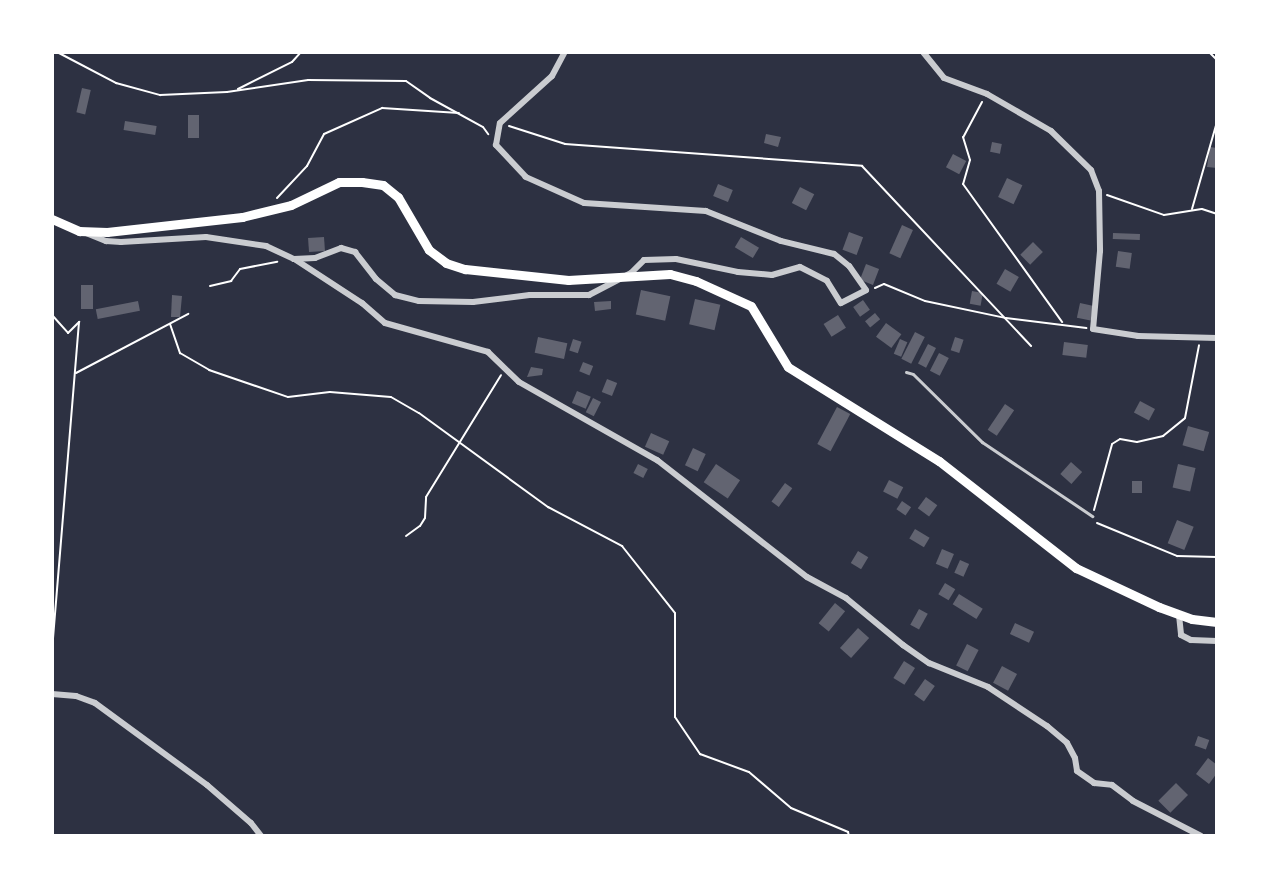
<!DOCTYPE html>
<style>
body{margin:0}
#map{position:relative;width:1269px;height:888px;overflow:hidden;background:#2d3142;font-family:"Alegreya Sans",sans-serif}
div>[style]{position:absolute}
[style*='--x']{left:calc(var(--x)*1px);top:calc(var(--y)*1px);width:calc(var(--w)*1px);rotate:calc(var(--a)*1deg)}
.building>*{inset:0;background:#626471;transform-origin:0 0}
.path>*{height:2px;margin:-1px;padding:0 1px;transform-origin:1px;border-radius:1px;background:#fff}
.service>*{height:3px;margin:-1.5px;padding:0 1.5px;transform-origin:1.5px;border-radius:1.5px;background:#caccd0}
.minor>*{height:6px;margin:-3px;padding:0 3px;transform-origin:3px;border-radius:3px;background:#caccd0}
.primary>*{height:9px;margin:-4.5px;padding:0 4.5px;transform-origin:4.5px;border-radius:4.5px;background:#fff}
span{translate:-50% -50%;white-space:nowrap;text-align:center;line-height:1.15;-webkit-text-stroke:8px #fff;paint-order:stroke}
.frame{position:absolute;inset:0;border:54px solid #fff;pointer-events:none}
</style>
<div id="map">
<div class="building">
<i style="left:82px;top:88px;width:9px;height:25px;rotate:13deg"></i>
<i style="left:188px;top:115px;width:11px;height:23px"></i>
<i style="left:125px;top:121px;width:32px;height:9px;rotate:9deg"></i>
<i style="clip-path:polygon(766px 134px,781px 137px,778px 147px,764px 143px)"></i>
<i style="left:992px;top:142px;width:10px;height:10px;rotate:11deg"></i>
<i style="clip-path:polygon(1210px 147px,1217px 148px,1217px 168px,1207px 167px)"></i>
<i style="left:953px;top:154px;width:15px;height:15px;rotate:28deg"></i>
<i style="left:1007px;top:178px;width:17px;height:21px;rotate:25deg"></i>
<i style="left:718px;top:184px;width:16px;height:13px;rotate:22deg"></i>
<i style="left:800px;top:187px;width:16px;height:18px;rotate:27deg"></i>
<i style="left:902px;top:225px;width:12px;height:31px;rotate:24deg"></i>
<i style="left:849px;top:232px;width:15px;height:19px;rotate:20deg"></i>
<i style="left:1113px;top:233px;width:27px;height:6px;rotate:2deg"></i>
<i style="left:324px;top:237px;width:14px;height:16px;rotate:86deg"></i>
<i style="left:741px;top:237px;width:21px;height:12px;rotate:31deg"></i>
<i style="left:1033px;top:242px;width:14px;height:18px;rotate:45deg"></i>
<i style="left:1118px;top:251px;width:14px;height:16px;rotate:8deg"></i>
<i style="left:866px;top:264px;width:14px;height:17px;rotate:21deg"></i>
<i style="left:1005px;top:269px;width:16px;height:17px;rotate:30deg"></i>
<i style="left:81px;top:285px;width:12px;height:24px"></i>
<i style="left:641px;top:290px;width:30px;height:25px;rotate:12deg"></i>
<i style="left:972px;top:291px;width:11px;height:13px;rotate:10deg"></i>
<i style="clip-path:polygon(172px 295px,182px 296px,180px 317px,171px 317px)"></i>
<i style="left:695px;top:299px;width:26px;height:26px;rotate:13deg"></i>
<i style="left:863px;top:300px;width:12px;height:12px;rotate:55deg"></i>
<i style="left:138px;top:301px;width:10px;height:43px;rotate:79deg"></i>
<i style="clip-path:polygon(611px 301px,611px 309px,595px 311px,594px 302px)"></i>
<i style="left:1080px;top:303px;width:14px;height:15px;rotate:12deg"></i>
<i style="left:875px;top:313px;width:8px;height:13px;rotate:50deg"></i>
<i style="left:838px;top:315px;width:15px;height:17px;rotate:58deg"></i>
<i style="left:886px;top:323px;width:19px;height:17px;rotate:36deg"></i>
<i style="left:915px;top:332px;width:11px;height:30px;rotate:27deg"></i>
<i style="left:538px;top:337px;width:30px;height:16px;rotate:12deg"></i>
<i style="left:955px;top:337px;width:9px;height:14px;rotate:18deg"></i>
<i style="left:573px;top:339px;width:9px;height:12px;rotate:18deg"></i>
<i style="left:900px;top:339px;width:8px;height:16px;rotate:23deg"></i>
<i style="left:1064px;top:342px;width:24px;height:13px;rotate:7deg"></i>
<i style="left:928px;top:344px;width:9px;height:22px;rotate:27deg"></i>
<i style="left:939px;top:353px;width:11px;height:20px;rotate:27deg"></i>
<i style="left:583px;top:362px;width:11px;height:10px;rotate:22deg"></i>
<i style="clip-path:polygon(531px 367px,543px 369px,542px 375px,527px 377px)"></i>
<i style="left:607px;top:379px;width:11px;height:14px;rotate:22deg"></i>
<i style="left:577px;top:391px;width:15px;height:13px;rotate:23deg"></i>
<i style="left:593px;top:398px;width:9px;height:16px;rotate:27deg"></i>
<i style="left:1140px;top:401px;width:17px;height:13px;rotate:28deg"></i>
<i style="left:1005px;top:404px;width:11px;height:31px;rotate:34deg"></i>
<i style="left:837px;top:407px;width:15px;height:42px;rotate:28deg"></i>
<i style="left:1188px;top:426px;width:22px;height:20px;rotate:16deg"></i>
<i style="left:651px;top:433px;width:20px;height:15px;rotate:24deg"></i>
<i style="left:693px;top:448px;width:14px;height:19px;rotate:25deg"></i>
<i style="left:1071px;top:462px;width:15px;height:16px;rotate:42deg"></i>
<i style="left:638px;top:464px;width:11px;height:10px;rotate:27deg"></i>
<i style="left:716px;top:464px;width:29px;height:22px;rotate:34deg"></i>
<i style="left:1178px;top:464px;width:18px;height:24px;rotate:13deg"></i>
<i style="left:889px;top:480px;width:16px;height:13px;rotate:27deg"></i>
<i style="left:1132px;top:481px;width:10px;height:12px"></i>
<i style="left:785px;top:483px;width:9px;height:23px;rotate:36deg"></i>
<i style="left:926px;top:497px;width:14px;height:14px;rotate:36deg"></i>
<i style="left:902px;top:501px;width:11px;height:10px;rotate:34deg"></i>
<i style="left:1177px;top:520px;width:18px;height:25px;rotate:22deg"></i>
<i style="left:915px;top:529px;width:17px;height:11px;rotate:31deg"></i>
<i style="left:942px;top:549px;width:13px;height:16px;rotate:23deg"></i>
<i style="left:858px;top:551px;width:12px;height:14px;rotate:31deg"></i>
<i style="left:960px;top:560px;width:10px;height:14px;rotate:24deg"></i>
<i style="left:945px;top:583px;width:12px;height:13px;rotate:31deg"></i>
<i style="left:959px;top:594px;width:28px;height:12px;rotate:32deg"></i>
<i style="left:835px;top:603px;width:13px;height:26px;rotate:39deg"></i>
<i style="left:919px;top:609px;width:10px;height:18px;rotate:29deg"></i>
<i style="left:1015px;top:623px;width:21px;height:12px;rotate:25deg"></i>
<i style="left:858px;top:628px;width:15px;height:27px;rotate:42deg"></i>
<i style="left:967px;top:644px;width:13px;height:24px;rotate:27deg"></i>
<i style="left:904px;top:661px;width:13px;height:20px;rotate:32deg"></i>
<i style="left:1002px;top:666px;width:17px;height:19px;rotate:28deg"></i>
<i style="left:925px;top:679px;width:12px;height:19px;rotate:35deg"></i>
<i style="left:1198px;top:736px;width:12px;height:10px;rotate:20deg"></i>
<i style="clip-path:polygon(1208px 758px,1217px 765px,1217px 773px,1209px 784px,1196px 774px)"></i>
<i style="left:1176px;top:783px;width:17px;height:25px;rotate:45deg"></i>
</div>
<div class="path">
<i style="--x:57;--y:52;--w:67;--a:27.7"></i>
<i style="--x:116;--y:83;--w:46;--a:15.3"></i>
<i style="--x:160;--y:95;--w:67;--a:-2.6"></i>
<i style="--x:227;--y:92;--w:82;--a:-8.4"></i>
<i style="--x:308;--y:80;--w:98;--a:0.6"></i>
<i style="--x:406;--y:81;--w:29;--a:35"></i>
<i style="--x:430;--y:98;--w:60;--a:28.7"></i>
<i style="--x:483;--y:127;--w:9;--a:54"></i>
<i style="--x:1209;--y:52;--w:11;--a:45"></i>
<i style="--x:238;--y:89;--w:60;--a:-26.6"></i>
<i style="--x:292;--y:62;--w:13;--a:-48"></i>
<i style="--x:982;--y:102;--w:40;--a:118"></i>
<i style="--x:963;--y:137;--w:24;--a:73"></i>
<i style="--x:970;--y:160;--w:25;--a:106"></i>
<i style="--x:963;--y:184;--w:170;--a:54.3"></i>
<i style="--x:509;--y:126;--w:59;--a:17.8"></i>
<i style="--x:565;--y:144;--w:298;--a:4.2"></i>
<i style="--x:862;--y:166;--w:247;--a:46.8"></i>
<i style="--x:1107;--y:195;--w:60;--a:19.3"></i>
<i style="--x:1164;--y:215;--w:38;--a:-9"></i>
<i style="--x:1202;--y:209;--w:16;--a:18"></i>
<i style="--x:277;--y:198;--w:44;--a:-46.8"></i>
<i style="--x:307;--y:166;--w:36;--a:-62"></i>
<i style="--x:324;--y:134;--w:64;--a:-24.1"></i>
<i style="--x:382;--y:108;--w:77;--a:3.7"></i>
<i style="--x:1192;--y:209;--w:91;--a:-74"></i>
<i style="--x:210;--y:286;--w:22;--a:-13"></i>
<i style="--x:231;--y:281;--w:15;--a:-53"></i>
<i style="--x:240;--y:269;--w:38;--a:-11"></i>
<i style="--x:875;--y:288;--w:10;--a:-24"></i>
<i style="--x:884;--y:284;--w:44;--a:22.5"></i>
<i style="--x:925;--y:301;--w:83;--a:11.9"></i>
<i style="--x:1006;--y:318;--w:81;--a:7.1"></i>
<i style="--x:52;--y:315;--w:24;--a:48"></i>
<i style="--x:68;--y:333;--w:16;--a:-45"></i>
<i style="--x:79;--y:322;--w:328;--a:94.7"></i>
<i style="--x:170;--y:324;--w:31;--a:71"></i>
<i style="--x:180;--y:353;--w:34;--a:30"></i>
<i style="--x:209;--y:370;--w:83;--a:18.9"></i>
<i style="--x:288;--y:397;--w:42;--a:-6.8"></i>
<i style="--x:330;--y:392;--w:61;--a:4.7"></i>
<i style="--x:391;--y:397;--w:32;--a:30"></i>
<i style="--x:419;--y:413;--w:160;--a:36.1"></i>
<i style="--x:548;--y:507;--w:84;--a:27.8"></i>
<i style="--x:622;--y:546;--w:85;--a:51.7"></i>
<i style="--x:675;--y:613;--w:104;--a:90"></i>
<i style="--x:675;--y:717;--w:45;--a:56"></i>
<i style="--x:700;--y:754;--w:52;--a:20.2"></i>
<i style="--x:749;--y:772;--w:55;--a:40.6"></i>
<i style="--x:791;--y:808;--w:62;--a:22.8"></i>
<i style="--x:848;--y:832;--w:4;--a:76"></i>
<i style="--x:76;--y:373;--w:127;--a:-27.8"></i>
<i style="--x:1094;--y:510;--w:68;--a:-74.7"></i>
<i style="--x:1112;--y:444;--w:9;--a:-32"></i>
<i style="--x:1120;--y:439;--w:17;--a:10"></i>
<i style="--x:1137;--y:442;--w:27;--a:-13"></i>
<i style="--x:1163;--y:436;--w:28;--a:-39"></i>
<i style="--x:1185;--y:418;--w:74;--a:-79.1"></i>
<i style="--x:1097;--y:523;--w:87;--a:22.4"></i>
<i style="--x:1177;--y:556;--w:40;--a:1.4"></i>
<i style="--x:406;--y:536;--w:17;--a:-36"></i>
<i style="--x:420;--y:526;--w:9;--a:-58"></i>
<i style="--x:425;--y:518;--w:21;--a:-87"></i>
<i style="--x:426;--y:497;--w:143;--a:-58.4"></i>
</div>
<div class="service">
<i style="--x:906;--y:372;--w:7;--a:16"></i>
<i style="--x:913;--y:374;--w:97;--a:44.6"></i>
<i style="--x:982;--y:442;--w:133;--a:33.9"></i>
</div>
<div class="minor">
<i style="--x:923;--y:52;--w:33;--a:51"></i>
<i style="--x:944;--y:78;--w:46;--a:20.4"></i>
<i style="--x:987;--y:94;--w:74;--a:30"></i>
<i style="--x:1051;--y:131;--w:56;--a:44.3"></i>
<i style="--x:1091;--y:170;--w:22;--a:69"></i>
<i style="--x:1099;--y:191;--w:60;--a:89"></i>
<i style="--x:1100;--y:251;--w:78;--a:95.1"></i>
<i style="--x:1093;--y:329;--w:46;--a:8.8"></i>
<i style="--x:1138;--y:336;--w:79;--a:1.5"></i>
<i style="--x:86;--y:233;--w:22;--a:22"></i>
<i style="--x:106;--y:241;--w:15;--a:4"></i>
<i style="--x:121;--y:242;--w:85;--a:-3.4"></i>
<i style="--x:206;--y:237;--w:61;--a:8.5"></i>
<i style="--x:266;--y:246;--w:31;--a:25"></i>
<i style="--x:294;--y:259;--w:21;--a:-3"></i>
<i style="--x:315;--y:258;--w:28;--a:-21"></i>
<i style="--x:341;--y:248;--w:15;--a:16"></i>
<i style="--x:355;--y:252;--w:34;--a:52"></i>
<i style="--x:376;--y:279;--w:25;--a:40"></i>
<i style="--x:395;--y:295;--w:25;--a:14"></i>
<i style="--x:419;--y:301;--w:54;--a:1.1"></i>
<i style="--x:473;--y:302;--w:57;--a:-7"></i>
<i style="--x:530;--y:295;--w:59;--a:0"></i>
<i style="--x:589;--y:295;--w:47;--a:-27.6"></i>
<i style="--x:631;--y:273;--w:18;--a:-45"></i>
<i style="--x:644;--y:260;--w:32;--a:-2"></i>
<i style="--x:676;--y:259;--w:63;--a:11.8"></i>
<i style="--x:738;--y:272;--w:34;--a:5"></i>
<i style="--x:772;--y:275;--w:29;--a:-16"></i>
<i style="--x:800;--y:267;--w:30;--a:27"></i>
<i style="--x:827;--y:281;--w:26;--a:58"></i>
<i style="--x:841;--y:303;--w:28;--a:-27"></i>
<i style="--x:866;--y:290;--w:29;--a:-125"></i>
<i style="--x:849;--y:266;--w:19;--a:-141"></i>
<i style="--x:834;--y:254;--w:55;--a:-166.2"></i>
<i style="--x:781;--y:241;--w:81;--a:-158.2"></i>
<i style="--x:706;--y:211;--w:122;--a:-176.2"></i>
<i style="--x:584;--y:203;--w:64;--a:-155.9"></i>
<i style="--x:526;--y:177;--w:44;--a:-133.2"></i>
<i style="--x:496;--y:145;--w:22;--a:-80"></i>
<i style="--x:500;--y:123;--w:70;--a:-42.1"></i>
<i style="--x:552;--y:76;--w:27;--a:-62"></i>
<i style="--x:296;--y:260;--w:79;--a:33.1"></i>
<i style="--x:362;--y:303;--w:30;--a:41"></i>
<i style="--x:385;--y:323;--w:107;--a:15.7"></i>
<i style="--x:488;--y:352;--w:43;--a:44.1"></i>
<i style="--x:519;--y:382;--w:159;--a:29.5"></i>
<i style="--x:657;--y:460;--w:190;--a:38"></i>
<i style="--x:807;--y:577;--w:44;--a:28.3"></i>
<i style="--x:846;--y:598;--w:74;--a:39.5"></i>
<i style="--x:903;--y:645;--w:32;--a:35"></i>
<i style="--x:929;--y:663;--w:64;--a:22.1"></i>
<i style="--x:988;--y:687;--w:71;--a:33.5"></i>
<i style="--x:1047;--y:726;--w:26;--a:40"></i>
<i style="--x:1067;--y:743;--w:17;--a:62"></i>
<i style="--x:1075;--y:758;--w:13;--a:81"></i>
<i style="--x:1077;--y:771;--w:21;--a:35"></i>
<i style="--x:1094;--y:783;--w:18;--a:6"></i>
<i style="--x:1112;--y:785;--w:26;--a:37"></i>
<i style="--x:1133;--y:801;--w:76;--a:27.2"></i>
<i style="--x:1179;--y:615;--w:20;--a:84"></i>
<i style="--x:1181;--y:635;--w:11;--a:27"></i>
<i style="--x:1191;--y:640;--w:26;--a:2"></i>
<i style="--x:52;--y:694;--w:24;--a:5"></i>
<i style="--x:76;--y:696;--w:20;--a:20"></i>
<i style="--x:95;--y:703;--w:139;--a:36.2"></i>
<i style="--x:207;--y:785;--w:58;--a:40.8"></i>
<i style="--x:251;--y:823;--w:16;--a:52"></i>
</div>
<div class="primary">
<i style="--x:52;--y:219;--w:30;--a:24"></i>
<i style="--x:79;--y:231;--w:28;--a:2"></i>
<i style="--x:107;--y:232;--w:136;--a:-6.3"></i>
<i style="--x:242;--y:217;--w:50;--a:-13.8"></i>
<i style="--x:291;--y:205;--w:53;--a:-25.6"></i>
<i style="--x:339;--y:182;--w:23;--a:0"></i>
<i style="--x:362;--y:182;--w:21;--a:8"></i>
<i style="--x:383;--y:185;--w:19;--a:39"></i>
<i style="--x:398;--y:197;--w:61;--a:59.7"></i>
<i style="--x:429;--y:250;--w:21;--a:37"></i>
<i style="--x:446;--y:263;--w:20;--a:18"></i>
<i style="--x:465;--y:269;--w:104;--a:6.1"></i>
<i style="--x:568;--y:280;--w:102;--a:-3.4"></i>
<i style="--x:670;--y:274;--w:27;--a:15"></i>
<i style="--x:696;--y:281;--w:60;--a:24.4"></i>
<i style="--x:751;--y:306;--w:71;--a:58.8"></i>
<i style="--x:788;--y:367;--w:178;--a:31.9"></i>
<i style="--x:939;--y:461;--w:174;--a:38"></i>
<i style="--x:1076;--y:568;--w:92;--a:25.2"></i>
<i style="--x:1159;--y:607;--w:35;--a:20"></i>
<i style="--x:1192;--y:619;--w:25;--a:7"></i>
</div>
<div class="frame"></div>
</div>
